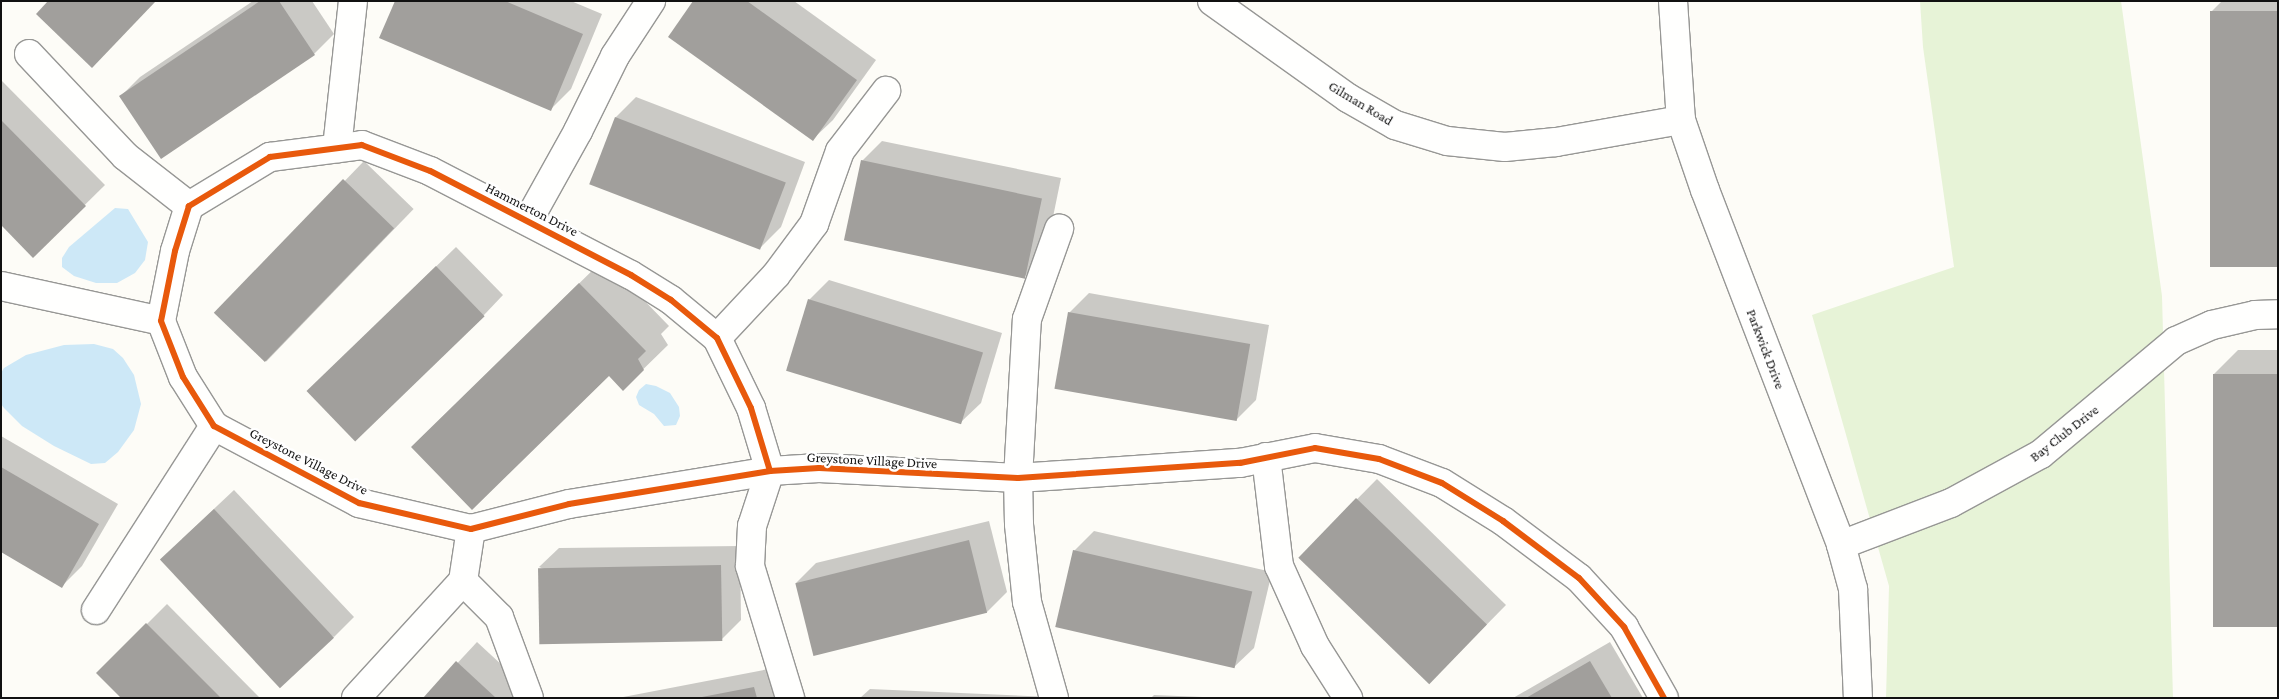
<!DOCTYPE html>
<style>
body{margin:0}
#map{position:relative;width:2279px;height:699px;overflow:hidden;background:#fdfcf7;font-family:"Crimson Pro",serif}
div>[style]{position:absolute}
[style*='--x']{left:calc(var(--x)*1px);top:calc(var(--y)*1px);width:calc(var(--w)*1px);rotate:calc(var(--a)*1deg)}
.green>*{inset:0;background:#e7f3d7}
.water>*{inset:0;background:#cde8f7}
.shadow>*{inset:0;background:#0003;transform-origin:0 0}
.building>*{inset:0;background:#a19f9c;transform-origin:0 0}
.roads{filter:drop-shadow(1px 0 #979795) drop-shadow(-1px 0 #979795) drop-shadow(0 1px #979795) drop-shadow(0 -1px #979795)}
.minor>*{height:28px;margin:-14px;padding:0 14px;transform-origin:14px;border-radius:14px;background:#fffffe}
.cycleway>*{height:6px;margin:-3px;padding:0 3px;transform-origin:3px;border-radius:3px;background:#e8590c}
span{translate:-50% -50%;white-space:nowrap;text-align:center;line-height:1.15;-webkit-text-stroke:5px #fff;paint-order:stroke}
.street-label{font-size:14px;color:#111}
.frame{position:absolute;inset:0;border:2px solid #111;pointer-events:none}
</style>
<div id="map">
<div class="green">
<i style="clip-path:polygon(1920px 1px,2121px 1px,2162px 296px,2173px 698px,1886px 698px,1889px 586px,1812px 315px,1954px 267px,1923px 47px)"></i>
</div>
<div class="water">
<i style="clip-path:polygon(115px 208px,128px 209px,148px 242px,145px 260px,135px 273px,117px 283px,96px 283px,74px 276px,62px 267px,62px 258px,69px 247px)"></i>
<i style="clip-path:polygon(94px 344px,113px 349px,123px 358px,134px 375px,141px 404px,134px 430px,118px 452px,105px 463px,91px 464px,54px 446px,22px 426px,4px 408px,1px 404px,1px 373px,4px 368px,26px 355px,64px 345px)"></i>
<i style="clip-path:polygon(646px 384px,656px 386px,670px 393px,679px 407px,680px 416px,676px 425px,664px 426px,654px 414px,639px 405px,636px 397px,639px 390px)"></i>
</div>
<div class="shadow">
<i style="clip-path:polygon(253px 1px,312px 1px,334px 34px,314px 54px,161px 157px,121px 96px,140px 77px)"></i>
<i style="clip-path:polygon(396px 1px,571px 1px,602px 14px,571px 89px,551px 109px)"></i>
<i style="clip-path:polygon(695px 1px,794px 1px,876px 60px,833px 120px,813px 139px)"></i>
<i style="clip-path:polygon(2222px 1px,2278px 1px,2278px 266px,2211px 12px)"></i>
<i style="clip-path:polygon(1px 80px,105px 185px,33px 256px,1px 224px)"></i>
<i style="clip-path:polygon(636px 97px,805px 162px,781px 227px,761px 247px,592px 183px,616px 117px)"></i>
<i style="clip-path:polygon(882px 141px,1061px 178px,1045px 256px,1025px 276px,862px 161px)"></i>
<i style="left:364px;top:161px;width:69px;height:212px;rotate:44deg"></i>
<i style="clip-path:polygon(456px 247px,503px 295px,484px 315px,328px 372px)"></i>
<i style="clip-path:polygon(604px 259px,669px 326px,661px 334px,668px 345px,623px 389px,609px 374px,437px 423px)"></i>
<i style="clip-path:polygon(829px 280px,1002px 333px,981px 403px,961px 422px,809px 300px)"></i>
<i style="clip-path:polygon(1089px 293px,1269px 325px,1256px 400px,1236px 420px,1069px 313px)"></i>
<i style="clip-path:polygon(2238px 350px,2278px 350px,2278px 625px,2214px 374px)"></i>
<i style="clip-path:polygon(1px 436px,118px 504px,82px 566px,62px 586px,1px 550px)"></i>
<i style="clip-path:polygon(1377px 479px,1506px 605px,1449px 663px,1300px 557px)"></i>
<i style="clip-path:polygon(234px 490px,354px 617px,334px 637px,182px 539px)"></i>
<i style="clip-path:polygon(989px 521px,1007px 592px,987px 612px,796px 583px,816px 563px)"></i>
<i style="clip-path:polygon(1094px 531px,1272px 572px,1254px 648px,1234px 667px,1074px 551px)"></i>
<i style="clip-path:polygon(740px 546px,741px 620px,721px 640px,539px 567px,559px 548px)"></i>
<i style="clip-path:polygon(167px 604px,260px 698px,122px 698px,98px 673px)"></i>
<i style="clip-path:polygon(477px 642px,530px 691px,524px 698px,425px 698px)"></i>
<i style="clip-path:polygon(1610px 642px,1643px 698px,1513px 698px)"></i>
<i style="clip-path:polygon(774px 668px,780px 698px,618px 698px)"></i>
<i style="clip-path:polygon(870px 689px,1052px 697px,1052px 698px,860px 698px)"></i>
<i style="clip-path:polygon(1154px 695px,1227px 698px,1151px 698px)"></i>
</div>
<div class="building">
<i style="clip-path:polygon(48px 1px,156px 1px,92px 68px,36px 14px)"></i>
<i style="clip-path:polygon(260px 1px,279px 1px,315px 55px,161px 159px,119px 96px)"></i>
<i style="clip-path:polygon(395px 1px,505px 1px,583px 34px,551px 111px,379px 38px)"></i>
<i style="clip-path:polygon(693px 1px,747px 1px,857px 80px,813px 141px,668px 37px)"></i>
<i style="left:2210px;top:11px;width:68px;height:256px"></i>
<i style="left:615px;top:117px;width:183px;height:72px;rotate:21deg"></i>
<i style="clip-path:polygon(1px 120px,86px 206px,33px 258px,1px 225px)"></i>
<i style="left:861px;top:160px;width:185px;height:82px;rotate:12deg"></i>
<i style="left:343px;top:179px;width:71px;height:186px;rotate:44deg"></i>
<i style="left:436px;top:266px;width:70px;height:180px;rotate:46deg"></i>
<i style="clip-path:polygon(579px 283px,646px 351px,638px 359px,644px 370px,623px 391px,609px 376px,472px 510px,411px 447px)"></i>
<i style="left:808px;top:299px;width:183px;height:75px;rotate:17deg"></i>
<i style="left:1068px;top:312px;width:185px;height:78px;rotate:10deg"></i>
<i style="left:2213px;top:374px;width:65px;height:253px"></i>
<i style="clip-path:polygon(1px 467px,99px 524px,62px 588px,1px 552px)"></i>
<i style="left:1356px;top:498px;width:182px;height:83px;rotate:44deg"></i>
<i style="left:214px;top:509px;width:176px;height:74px;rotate:47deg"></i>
<i style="left:969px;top:540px;width:75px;height:179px;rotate:76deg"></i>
<i style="left:1073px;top:550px;width:184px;height:79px;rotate:13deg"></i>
<i style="left:721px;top:565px;width:76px;height:183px;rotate:89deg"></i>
<i style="clip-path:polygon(146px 623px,221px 698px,121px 698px,96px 673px)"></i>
<i style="clip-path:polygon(456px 661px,496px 698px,423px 698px)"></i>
<i style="clip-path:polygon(1590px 661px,1612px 698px,1526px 698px)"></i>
<i style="clip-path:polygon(754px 687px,757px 698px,702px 698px,702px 697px)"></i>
</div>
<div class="roads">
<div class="minor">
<i style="--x:1212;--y:1;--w:167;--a:35.5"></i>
<i style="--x:1348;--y:98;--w:54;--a:29.9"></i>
<i style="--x:1395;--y:125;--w:54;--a:17.1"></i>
<i style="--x:1447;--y:141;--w:58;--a:5.9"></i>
<i style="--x:1505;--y:147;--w:51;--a:-5.6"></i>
<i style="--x:1556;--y:142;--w:127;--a:-10"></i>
<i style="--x:1673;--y:1;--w:119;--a:86.2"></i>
<i style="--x:1681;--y:120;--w:74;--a:71.1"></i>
<i style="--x:1705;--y:190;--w:380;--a:69"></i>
<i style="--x:1841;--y:545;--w:46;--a:74.7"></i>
<i style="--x:1853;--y:589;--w:109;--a:87.4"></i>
<i style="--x:29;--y:54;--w:140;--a:46.7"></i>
<i style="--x:125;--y:156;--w:81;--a:38"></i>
<i style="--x:337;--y:148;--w:148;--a:-83.8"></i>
<i style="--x:189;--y:206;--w:47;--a:107.3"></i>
<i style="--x:175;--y:251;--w:71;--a:101.3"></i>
<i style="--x:161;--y:321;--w:60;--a:68.6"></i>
<i style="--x:183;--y:377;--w:58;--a:57.7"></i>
<i style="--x:214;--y:426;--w:164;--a:28"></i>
<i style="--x:359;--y:503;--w:115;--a:13.1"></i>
<i style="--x:471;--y:529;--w:101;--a:-14.3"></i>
<i style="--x:569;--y:504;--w:204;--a:-9.3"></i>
<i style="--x:770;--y:471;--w:49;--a:-3.5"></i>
<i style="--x:819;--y:468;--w:199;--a:2.9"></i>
<i style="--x:1018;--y:478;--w:223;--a:-3.9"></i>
<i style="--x:1240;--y:463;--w:76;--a:-11.3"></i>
<i style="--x:1315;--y:448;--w:65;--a:9.8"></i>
<i style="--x:1379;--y:459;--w:67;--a:20.9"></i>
<i style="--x:1442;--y:483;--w:72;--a:31.9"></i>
<i style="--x:1503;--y:521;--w:95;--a:36.9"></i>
<i style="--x:1579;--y:578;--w:67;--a:47.4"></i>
<i style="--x:1624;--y:627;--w:81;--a:60.6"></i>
<i style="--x:189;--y:206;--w:95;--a:-31.2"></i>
<i style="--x:270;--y:157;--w:93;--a:-7.4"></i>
<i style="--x:362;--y:145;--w:73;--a:20.9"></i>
<i style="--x:430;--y:171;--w:226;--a:27.4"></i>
<i style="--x:631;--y:275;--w:47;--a:32"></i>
<i style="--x:671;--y:300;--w:60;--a:39.6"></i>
<i style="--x:717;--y:338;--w:78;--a:64.1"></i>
<i style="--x:751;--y:408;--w:66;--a:73.2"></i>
<i style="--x:528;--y:221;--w:103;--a:-60.9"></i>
<i style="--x:578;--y:131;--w:84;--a:-63.7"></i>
<i style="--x:615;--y:56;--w:66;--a:-56.8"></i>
<i style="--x:1;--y:286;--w:164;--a:12.3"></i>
<i style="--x:717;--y:338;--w:86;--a:-46.9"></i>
<i style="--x:776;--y:275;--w:64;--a:-53.3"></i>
<i style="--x:814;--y:224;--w:77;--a:-70.4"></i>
<i style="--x:840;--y:151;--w:76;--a:-52.5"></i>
<i style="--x:1266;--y:457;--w:110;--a:83.2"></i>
<i style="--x:1279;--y:566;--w:88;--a:65.8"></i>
<i style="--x:1315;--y:646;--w:62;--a:57.6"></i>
<i style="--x:770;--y:471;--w:58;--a:108.1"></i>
<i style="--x:752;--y:526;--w:40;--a:92.9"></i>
<i style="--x:750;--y:566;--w:138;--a:73.1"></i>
<i style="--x:1841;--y:545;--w:118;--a:-20.9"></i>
<i style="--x:1951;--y:503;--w:102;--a:-28.6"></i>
<i style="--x:2041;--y:454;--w:176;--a:-39.9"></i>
<i style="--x:2176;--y:341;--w:39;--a:-24"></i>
<i style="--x:2212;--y:325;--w:44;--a:-13.1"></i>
<i style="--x:2255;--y:315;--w:23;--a:-2"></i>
<i style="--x:463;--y:581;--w:51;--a:45"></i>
<i style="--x:499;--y:617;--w:86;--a:69.7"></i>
<i style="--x:96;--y:610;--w:219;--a:-57.3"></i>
<i style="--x:356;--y:698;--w:159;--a:-47.6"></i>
<i style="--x:463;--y:581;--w:53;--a:-81.3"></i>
<i style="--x:1054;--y:698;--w:100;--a:-105.7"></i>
<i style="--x:1027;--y:602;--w:78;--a:-95.9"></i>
<i style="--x:1019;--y:524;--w:46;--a:-91.2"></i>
<i style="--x:1018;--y:478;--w:159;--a:-86.8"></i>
<i style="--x:1027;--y:319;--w:96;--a:-70.4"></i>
</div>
</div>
<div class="cycleway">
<i style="--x:770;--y:471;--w:66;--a:-106.8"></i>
<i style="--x:751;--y:408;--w:78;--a:-115.9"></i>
<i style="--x:717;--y:338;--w:60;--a:-140.4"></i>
<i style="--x:671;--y:300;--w:47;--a:-148"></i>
<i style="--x:631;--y:275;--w:226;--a:-152.6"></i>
<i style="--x:430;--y:171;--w:73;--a:-159.1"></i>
<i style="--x:362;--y:145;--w:93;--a:172.6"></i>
<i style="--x:270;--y:157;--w:95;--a:148.8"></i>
<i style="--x:189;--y:206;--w:47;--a:107.3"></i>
<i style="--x:175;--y:251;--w:71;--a:101.3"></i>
<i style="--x:161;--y:321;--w:60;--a:68.6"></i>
<i style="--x:183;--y:377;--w:58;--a:57.7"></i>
<i style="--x:214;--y:426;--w:164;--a:28"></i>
<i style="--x:359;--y:503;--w:115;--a:13.1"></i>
<i style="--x:471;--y:529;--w:101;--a:-14.3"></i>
<i style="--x:569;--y:504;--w:204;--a:-9.3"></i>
<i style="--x:770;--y:471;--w:49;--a:-3.5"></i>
<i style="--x:819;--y:468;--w:199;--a:2.9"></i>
<i style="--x:1018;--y:478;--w:223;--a:-3.9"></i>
<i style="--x:1240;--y:463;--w:76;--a:-11.3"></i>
<i style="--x:1315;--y:448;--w:65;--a:9.8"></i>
<i style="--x:1379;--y:459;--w:67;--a:20.9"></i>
<i style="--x:1442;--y:483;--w:72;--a:31.9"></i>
<i style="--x:1503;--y:521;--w:95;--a:36.9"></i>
<i style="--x:1579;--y:578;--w:67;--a:47.4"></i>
<i style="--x:1624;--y:627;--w:81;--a:60.6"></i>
</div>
<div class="street-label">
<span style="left:1361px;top:103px;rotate:31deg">Gilman Road</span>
<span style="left:532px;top:209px;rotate:27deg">Hammerton Drive</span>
<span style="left:1766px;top:349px;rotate:69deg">Parkwick Drive</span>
<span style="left:2064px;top:433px;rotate:-38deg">Bay Club Drive</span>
<span style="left:872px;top:460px;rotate:3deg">Greystone Village Drive</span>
<span style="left:309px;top:461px;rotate:27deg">Greystone Village Drive</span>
</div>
<div class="frame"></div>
</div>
